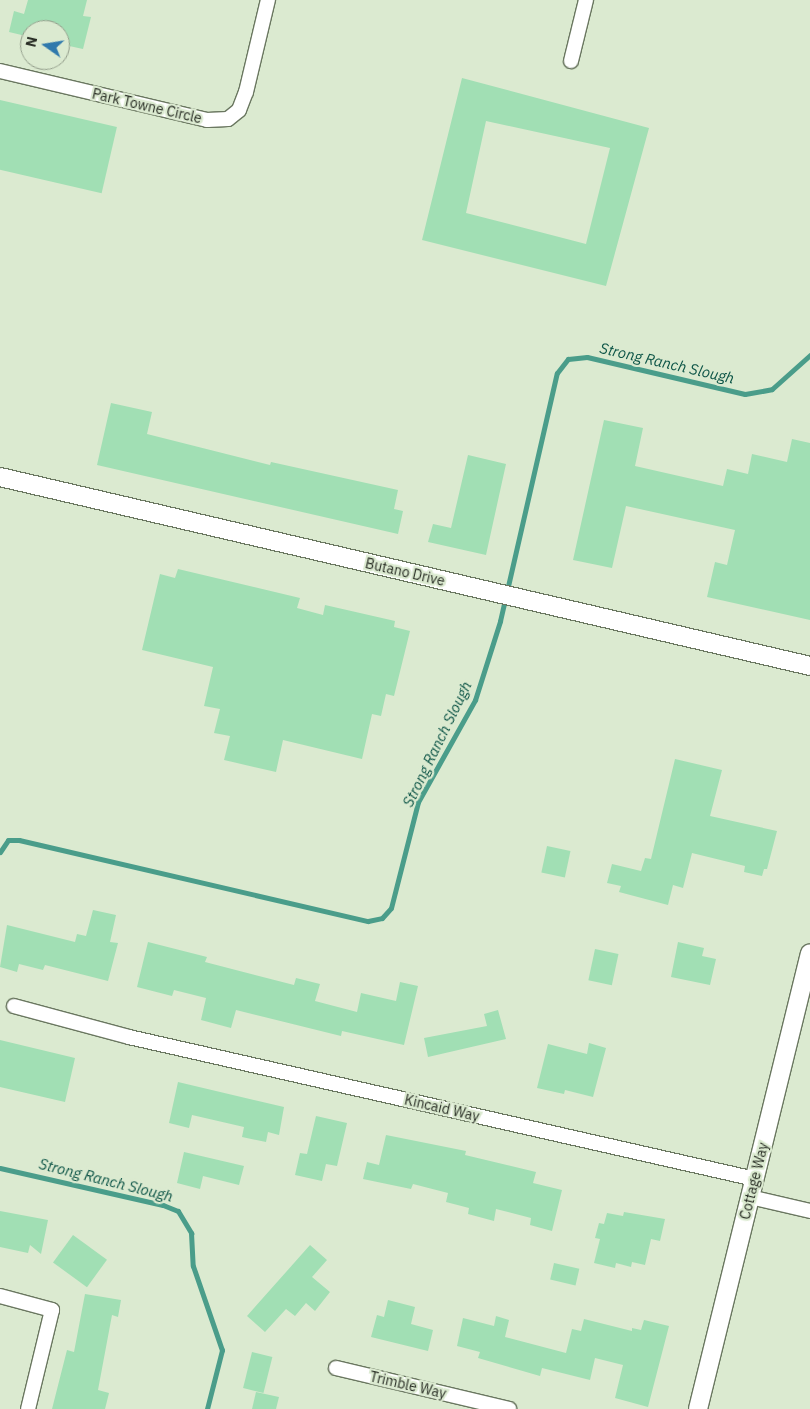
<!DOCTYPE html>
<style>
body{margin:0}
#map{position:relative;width:810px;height:1409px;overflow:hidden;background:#dbead0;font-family:"IBM Plex Sans",sans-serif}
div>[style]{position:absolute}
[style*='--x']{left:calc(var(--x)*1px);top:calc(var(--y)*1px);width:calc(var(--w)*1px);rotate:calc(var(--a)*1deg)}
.stream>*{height:5px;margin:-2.5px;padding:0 2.5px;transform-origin:2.5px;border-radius:2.5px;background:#4a9d8a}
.building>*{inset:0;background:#a1dfb4;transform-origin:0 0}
.roads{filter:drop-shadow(1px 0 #6a7760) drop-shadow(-1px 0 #6a7760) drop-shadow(0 1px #6a7760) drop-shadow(0 -1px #6a7760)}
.minor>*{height:14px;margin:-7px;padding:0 7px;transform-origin:7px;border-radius:7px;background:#fff}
.tertiary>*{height:18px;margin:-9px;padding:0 9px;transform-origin:9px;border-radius:9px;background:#fff}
span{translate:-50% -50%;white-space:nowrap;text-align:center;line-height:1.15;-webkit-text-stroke:4.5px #dbead0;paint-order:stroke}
.street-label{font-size:14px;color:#272c23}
.water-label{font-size:15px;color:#0c5446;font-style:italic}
.north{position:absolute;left:20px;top:20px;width:50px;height:50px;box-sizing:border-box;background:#dbead0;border:1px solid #939e8b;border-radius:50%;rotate:283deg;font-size:14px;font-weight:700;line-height:20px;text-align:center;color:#272c23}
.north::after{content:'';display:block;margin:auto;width:18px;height:22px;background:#2f79ac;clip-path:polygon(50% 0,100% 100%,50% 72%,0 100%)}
</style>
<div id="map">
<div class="stream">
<i style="--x:0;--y:852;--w:14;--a:-56"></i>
<i style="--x:8;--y:840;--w:11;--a:0"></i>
<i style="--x:19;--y:840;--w:358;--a:13.1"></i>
<i style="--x:368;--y:921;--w:14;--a:-12"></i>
<i style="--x:382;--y:918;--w:13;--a:-48"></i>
<i style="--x:391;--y:908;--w:109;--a:-75.7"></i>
<i style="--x:418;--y:802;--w:117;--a:-60.8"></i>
<i style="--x:475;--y:700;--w:83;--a:-72.4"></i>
<i style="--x:500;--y:621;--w:254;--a:-77.1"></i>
<i style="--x:557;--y:373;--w:18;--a:-52"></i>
<i style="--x:568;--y:359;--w:19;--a:-6"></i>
<i style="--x:587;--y:357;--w:162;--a:13.2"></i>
<i style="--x:745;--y:394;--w:27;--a:-10"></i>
<i style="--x:772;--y:389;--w:51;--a:-41.8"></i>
<i style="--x:0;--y:1168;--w:167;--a:12.8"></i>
<i style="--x:163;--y:1205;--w:16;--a:22"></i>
<i style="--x:178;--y:1211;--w:26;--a:59"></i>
<i style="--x:191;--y:1233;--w:33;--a:87"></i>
<i style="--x:193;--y:1266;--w:89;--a:71"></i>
<i style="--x:222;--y:1350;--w:61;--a:104.3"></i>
</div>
<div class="building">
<i style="clip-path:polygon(28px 0,87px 0,83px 16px,91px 17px,83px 49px,60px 44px,60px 30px,30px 30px,30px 37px,9px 32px,14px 11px,24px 14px)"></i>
<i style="clip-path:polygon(evenodd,462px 78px,649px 128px,606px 286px,422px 240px,462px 78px,486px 121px,610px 148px,586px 244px,466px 213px,486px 121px)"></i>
<i style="left:0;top:100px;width:120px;height:68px;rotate:13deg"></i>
<i style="clip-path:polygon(111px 403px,152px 412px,147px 434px,270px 465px,271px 462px,398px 490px,394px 509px,403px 511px,398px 534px,97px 465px)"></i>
<i style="clip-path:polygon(604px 420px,643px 428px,635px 466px,723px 486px,727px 469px,748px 474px,752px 454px,787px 462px,792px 439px,810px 443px,810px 620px,707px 597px,715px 562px,727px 565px,735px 530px,626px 506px,612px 568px,573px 560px)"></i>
<i style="clip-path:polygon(468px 455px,506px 464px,486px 555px,428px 542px,433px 524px,451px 528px)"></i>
<i style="clip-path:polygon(178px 569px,300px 598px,297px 608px,323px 615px,325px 605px,395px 621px,394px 627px,410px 631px,394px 696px,386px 694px,381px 716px,372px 714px,362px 759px,283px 740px,276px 772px,224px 760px,230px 736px,214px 733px,220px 709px,204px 706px,213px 667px,142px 650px,160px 574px,175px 578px)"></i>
<i style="clip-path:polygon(675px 759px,722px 770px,710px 816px,777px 831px,767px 869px,764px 869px,762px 876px,744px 872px,745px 866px,692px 853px,683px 888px,673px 885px,668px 905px,619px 892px,621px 886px,607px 883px,612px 864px,641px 871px,645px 858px,651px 859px)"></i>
<i style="left:547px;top:846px;width:24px;height:27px;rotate:12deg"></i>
<i style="clip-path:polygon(93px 910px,116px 915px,110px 942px,118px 943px,108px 981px,45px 965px,43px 970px,19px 964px,17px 972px,0 967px,7px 925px,75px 942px,77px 934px,86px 936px)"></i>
<i style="clip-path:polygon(148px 942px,207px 957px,205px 962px,294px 985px,296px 978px,320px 984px,315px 1001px,357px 1012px,361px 993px,396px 1001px,400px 982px,418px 986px,404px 1045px,342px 1031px,341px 1036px,236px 1010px,231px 1028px,201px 1020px,206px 998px,174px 990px,172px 996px,137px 987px)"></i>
<i style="clip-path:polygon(678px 942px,704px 948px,702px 956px,716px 959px,710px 985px,671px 977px)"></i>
<i style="left:595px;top:949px;width:24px;height:32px;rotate:12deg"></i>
<i style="clip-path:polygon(498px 1010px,506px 1039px,428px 1057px,424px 1038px,487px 1026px,484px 1014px)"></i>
<i style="clip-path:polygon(0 1040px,75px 1058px,65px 1102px,0 1087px)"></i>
<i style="clip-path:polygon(589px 1043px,606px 1048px,593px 1097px,565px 1090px,564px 1094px,537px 1088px,548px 1044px,587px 1054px)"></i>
<i style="clip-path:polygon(178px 1082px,284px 1107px,279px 1135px,268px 1132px,266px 1142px,242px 1137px,244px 1127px,192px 1115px,189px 1128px,169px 1123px)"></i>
<i style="clip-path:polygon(316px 1116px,347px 1123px,337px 1166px,326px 1164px,322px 1181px,295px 1175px,300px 1153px,307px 1154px)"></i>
<i style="clip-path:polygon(386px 1135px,466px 1151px,465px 1155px,536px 1172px,533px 1183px,562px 1190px,552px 1231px,530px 1225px,531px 1218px,496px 1209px,494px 1221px,468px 1214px,469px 1208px,446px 1202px,448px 1193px,413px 1184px,411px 1189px,363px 1179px,367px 1162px,379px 1165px)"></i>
<i style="clip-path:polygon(184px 1152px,244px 1166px,239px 1185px,203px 1176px,200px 1189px,177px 1183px)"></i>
<i style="clip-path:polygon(0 1211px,48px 1220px,41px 1254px,30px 1245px,28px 1253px,0 1247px)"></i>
<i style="clip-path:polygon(624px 1212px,665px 1219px,660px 1241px,651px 1239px,645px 1265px,632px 1262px,631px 1267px,616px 1263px,615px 1268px,594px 1263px,600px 1239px,595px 1238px,599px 1223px,604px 1224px,607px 1213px,623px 1216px)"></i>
<i style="left:73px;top:1235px;width:42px;height:34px;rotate:36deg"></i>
<i style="clip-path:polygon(310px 1245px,327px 1260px,312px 1277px,330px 1292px,315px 1311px,306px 1303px,295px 1316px,286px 1309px,265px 1332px,247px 1316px)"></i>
<i style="left:554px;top:1263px;width:26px;height:17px;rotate:13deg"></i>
<i style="clip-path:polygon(85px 1294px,121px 1300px,118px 1317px,112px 1315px,98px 1390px,109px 1393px,105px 1409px,52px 1409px,67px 1350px,74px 1352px)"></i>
<i style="clip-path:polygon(388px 1300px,415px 1307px,411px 1324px,433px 1330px,428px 1351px,371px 1337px,377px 1315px,384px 1317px)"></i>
<i style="clip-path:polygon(496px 1316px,509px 1320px,505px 1337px,566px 1353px,572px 1329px,581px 1331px,584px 1319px,632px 1331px,632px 1328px,641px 1330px,644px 1320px,669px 1326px,648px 1407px,615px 1398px,623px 1365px,595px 1358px,590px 1380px,542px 1368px,540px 1376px,478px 1358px,480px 1352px,457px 1346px,463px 1318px,494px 1326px)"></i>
<i style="left:252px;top:1352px;width:21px;height:37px;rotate:14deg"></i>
<i style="clip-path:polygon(256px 1392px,279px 1397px,276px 1409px,252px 1409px)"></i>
</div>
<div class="roads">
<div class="minor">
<i style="--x:571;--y:61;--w:63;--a:-76.2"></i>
<i style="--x:0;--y:71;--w:213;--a:13.3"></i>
<i style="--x:207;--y:120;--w:21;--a:-3"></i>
<i style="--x:228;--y:119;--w:14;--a:-39"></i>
<i style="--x:239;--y:110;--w:19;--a:-69"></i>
<i style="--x:246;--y:92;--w:95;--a:-76.6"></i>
<i style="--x:14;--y:1006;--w:119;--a:15.1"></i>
<i style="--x:129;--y:1037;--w:642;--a:12.78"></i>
<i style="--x:750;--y:1197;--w:62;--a:13.1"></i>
<i style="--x:0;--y:1296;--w:54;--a:15.1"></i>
<i style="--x:52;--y:1310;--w:102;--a:103.6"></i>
<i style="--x:336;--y:1368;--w:178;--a:13.3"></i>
</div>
<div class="tertiary">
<i style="--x:0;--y:477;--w:832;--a:13.13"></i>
<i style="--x:698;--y:1409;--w:469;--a:-76.2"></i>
</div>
</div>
<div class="street-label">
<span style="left:147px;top:106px;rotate:13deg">Park Towne Circle</span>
<span style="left:405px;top:572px;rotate:13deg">Butano Drive</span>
<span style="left:442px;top:1108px;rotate:13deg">Kincaid Way</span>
<span style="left:754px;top:1181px;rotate:-76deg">Cottage Way</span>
<span style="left:408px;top:1385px;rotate:13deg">Trimble Way</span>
</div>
<div class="water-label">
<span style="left:667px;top:363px;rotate:13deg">Strong Ranch Slough</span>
<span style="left:437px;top:744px;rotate:-64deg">Strong Ranch Slough</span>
<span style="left:106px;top:1180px;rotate:14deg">Strong Ranch Slough</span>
</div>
<div class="north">N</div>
</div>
